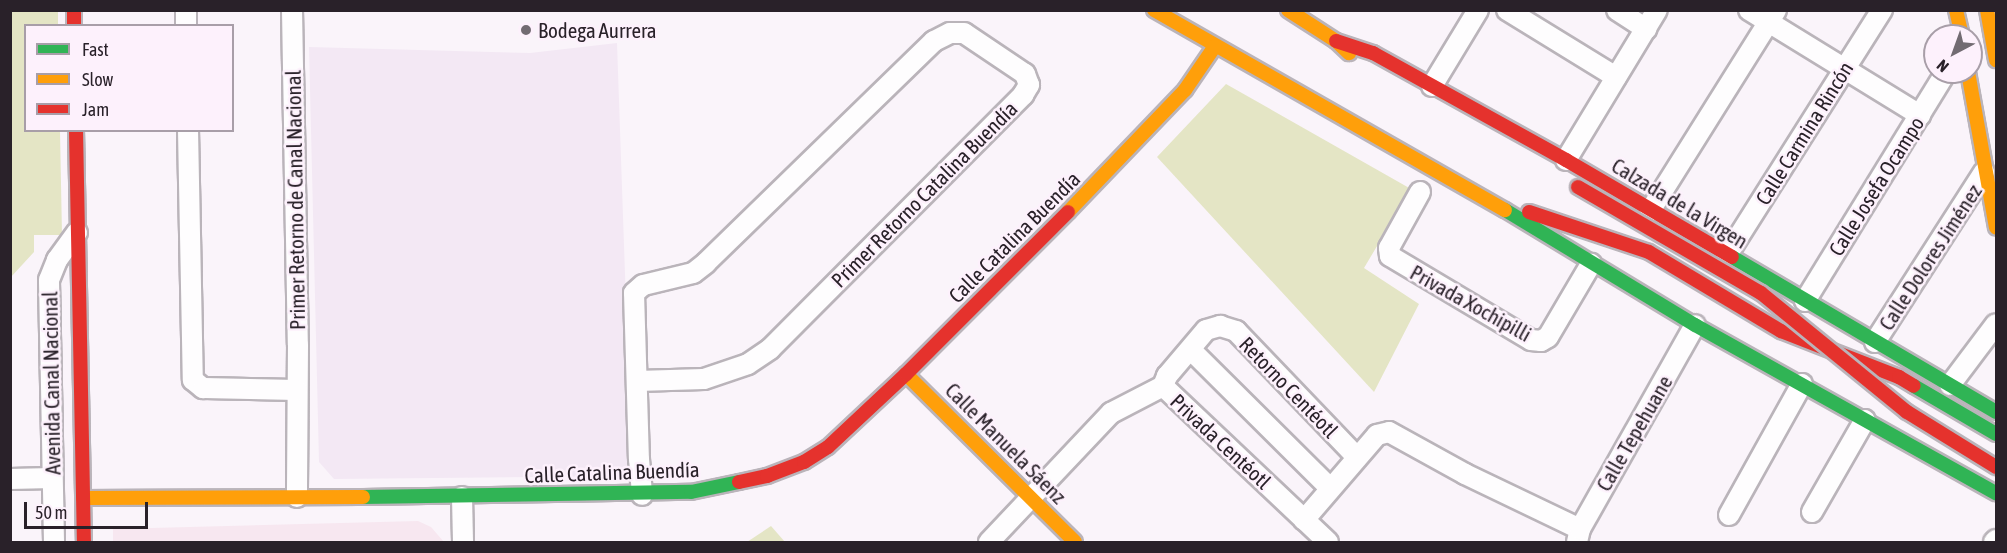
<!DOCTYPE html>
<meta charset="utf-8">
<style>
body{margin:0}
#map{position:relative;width:2007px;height:553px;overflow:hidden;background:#faf4fa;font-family:"Asap Condensed",sans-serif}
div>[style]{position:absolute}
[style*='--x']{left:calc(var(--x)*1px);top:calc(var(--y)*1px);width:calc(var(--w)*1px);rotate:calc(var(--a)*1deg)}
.commercial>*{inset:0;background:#f3e8f4}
.education>*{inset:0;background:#f7e7f0}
.green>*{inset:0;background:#e4e5c5}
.roads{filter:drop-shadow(2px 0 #bab4ba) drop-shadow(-2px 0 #bab4ba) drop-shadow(0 2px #bab4ba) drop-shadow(0 -2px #bab4ba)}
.street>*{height:20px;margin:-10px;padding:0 10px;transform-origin:10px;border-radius:10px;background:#fefdfe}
.fast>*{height:14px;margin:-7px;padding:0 7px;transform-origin:7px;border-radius:7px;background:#30b455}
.slow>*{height:14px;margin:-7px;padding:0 7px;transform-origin:7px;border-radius:7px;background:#ff9f0a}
.jam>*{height:14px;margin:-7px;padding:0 7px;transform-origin:7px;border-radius:7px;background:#e5322d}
.bridges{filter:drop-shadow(2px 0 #bab4ba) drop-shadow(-2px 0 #bab4ba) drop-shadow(0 2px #bab4ba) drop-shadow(0 -2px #bab4ba)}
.jam-bridge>*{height:14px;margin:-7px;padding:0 7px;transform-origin:7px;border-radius:7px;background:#e5322d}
.dots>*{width:16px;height:16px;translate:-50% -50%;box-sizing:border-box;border:3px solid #fdf1fc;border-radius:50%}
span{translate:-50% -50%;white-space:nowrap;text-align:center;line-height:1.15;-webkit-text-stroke:5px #fdf1fc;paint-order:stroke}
.poi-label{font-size:21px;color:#292129}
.left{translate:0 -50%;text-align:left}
.street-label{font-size:21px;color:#292129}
.frame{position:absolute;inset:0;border:12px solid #292129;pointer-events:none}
.legend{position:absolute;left:24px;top:24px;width:210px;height:108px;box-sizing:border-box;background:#fdf1fc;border:2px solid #a89ea8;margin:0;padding:8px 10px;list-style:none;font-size:18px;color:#292129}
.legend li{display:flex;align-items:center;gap:12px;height:30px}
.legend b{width:30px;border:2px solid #a89ea8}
.north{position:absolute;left:1923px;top:24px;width:60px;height:60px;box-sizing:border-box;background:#fdf1fc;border:2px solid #a89ea8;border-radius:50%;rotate:221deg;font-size:16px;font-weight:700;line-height:24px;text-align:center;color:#292129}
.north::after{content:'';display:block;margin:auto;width:21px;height:27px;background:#726b72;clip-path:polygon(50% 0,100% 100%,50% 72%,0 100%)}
.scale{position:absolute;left:24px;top:502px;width:124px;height:27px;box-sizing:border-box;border:3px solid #292129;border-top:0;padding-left:8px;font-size:18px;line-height:21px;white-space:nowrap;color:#292129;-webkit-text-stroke:4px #fdf1fc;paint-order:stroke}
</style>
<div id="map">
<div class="commercial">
<i style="clip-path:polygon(617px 43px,632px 476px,334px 479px,319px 462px,309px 47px,530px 53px)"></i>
</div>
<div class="education">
<i style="clip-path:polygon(418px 521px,431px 527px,444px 542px,113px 542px,113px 529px)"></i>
</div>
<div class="green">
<i style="clip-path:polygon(11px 10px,58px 11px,58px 25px,26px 26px,26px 130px,60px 131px,62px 235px,34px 235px,34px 252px,11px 277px)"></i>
<i style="clip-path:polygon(1226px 84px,1411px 189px,1364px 268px,1419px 304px,1374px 392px,1157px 157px)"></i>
<i style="clip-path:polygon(771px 526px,785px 542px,747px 542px)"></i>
</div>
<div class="roads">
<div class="street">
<i style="--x:186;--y:10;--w:16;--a:90"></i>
<i style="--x:292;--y:10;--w:335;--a:89"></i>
<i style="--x:298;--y:345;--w:152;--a:90.4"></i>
<i style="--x:1507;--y:10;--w:128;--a:31.6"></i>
<i style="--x:1617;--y:10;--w:35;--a:33"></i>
<i style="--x:1749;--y:10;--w:201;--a:31.6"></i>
<i style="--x:1432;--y:86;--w:89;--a:-58.8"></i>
<i style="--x:188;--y:130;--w:250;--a:88.9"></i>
<i style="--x:193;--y:380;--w:13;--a:39"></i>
<i style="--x:203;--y:388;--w:94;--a:1.2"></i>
<i style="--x:1566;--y:160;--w:175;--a:-58.8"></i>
<i style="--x:1420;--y:192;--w:64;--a:119"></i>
<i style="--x:1389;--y:248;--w:8;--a:83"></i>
<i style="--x:1390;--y:256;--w:164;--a:30.8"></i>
<i style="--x:1531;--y:340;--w:10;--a:6"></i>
<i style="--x:1541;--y:341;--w:8;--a:-30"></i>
<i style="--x:1548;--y:337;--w:85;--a:-59.5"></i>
<i style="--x:1650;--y:211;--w:237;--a:-57.9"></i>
<i style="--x:1727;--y:255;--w:290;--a:-57.7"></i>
<i style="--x:1805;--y:301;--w:269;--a:-58.4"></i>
<i style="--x:1875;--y:342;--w:202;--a:-57.3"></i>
<i style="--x:1191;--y:350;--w:196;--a:44.8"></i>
<i style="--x:637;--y:381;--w:67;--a:-1.7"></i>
<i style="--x:704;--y:379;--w:46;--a:-18.8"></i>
<i style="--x:748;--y:364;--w:27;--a:-34"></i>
<i style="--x:770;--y:349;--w:359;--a:-45.1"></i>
<i style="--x:1023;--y:95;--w:12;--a:-59"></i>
<i style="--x:1029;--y:85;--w:12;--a:-110"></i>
<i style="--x:1025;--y:74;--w:73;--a:-146.1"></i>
<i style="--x:964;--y:33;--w:14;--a:180"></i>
<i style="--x:950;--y:33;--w:18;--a:153"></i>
<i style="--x:934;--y:41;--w:318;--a:135.8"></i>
<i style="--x:706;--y:263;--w:16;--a:142"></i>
<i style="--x:693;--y:273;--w:51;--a:166.5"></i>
<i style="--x:643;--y:285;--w:12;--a:138"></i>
<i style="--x:634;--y:293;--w:166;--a:88.3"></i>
<i style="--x:639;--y:459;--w:36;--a:85"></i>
<i style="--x:1950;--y:385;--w:76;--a:-53"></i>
<i style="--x:1163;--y:386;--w:11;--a:-68"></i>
<i style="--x:1167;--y:376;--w:60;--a:-49.7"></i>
<i style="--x:1206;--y:330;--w:15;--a:-16"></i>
<i style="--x:1220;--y:326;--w:17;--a:17"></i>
<i style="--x:1236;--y:331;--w:175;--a:46.2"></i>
<i style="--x:1163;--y:386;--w:227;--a:43.4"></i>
<i style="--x:10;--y:479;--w:42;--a:-1.4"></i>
<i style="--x:462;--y:497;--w:45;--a:88.7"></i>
<i style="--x:1812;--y:512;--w:106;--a:-60.1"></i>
<i style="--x:1729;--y:515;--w:150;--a:-60.9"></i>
<i style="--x:1304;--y:520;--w:112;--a:-49.3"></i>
<i style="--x:1377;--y:435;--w:12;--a:-14"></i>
<i style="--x:1389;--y:432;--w:87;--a:28.9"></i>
<i style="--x:1465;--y:474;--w:127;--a:25.6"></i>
<i style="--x:54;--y:542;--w:262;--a:-91.1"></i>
<i style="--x:49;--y:280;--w:22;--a:-68"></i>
<i style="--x:57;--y:260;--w:34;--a:-54"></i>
<i style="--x:989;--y:542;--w:178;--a:-46.6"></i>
<i style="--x:1111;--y:413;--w:59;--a:-27.4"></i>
<i style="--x:1577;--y:542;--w:13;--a:-77"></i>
<i style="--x:1580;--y:529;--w:234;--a:-60.6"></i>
<i style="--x:1994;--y:542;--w:3;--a:-45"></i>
</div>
<div class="fast">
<i style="--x:1505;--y:210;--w:222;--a:31.2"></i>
<i style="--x:1695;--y:325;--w:345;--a:29.2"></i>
<i style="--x:1732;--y:257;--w:306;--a:30.4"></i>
<i style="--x:1914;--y:386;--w:95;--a:30.3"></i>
<i style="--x:363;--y:497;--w:328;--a:-0.9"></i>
<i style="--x:691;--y:492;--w:49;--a:-11.8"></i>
</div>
<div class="slow">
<i style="--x:1154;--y:10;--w:404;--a:29.7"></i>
<i style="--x:1288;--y:10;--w:57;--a:32.9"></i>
<i style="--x:1336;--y:41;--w:18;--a:43"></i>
<i style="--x:1956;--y:10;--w:27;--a:77"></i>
<i style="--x:1987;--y:10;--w:51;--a:79.8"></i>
<i style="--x:1968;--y:72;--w:158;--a:79.8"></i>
<i style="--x:1068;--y:212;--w:169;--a:-46.2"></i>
<i style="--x:1185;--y:90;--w:53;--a:-55.7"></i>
<i style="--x:906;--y:374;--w:238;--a:44.8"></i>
<i style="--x:83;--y:498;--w:280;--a:-0.2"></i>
</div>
<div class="jam">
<i style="--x:74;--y:10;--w:16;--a:90"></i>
<i style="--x:1336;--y:41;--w:39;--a:18"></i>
<i style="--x:1373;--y:53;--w:221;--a:29"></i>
<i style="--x:1566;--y:160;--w:192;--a:30.3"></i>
<i style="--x:76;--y:130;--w:412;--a:88.9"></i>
<i style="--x:1529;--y:212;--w:126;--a:18.4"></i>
<i style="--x:1649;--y:252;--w:154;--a:30.9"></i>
<i style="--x:1781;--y:331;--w:127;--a:21.3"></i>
<i style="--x:1899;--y:377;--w:17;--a:31"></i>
<i style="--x:739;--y:482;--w:29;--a:-12"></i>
<i style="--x:767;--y:476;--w:40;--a:-21"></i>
<i style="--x:804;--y:462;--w:28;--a:-32"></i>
<i style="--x:828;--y:447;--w:107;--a:-43.1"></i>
<i style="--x:906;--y:374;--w:229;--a:-45"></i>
</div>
</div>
<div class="bridges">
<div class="jam-bridge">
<i style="--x:1578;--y:187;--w:211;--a:30.1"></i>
<i style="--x:1761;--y:293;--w:188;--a:39.2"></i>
<i style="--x:1907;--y:412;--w:105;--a:31.7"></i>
</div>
</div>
<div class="dots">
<i style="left:526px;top:30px;background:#726b72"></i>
</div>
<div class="poi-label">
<span class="left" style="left:538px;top:30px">Bodega Aurrera</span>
</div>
<div class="street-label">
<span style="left:1804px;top:133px;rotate:-58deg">Calle Carmina Rincón</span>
<span style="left:1876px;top:186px;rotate:-58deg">Calle Josefa Ocampo</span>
<span style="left:924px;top:194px;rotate:-45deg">Primer Retorno Catalina Buendía</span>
<span style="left:295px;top:200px;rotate:-91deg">Primer Retorno de Canal Nacional</span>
<span style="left:1680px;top:203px;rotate:31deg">Calzada de la Virgen</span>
<span style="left:1014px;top:237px;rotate:-45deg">Calle Catalina Buendía</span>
<span style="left:1930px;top:257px;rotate:-57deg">Calle Dolores Jiménez</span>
<span style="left:1471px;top:303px;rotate:29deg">Privada Xochipilli</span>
<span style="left:51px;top:383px;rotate:-91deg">Avenida Canal Nacional</span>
<span style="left:1289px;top:387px;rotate:46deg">Retorno Centéotl</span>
<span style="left:1634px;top:433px;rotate:-60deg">Calle Tepehuane</span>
<span style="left:1221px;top:441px;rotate:43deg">Privada Centéotl</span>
<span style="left:1006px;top:443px;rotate:45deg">Calle Manuela Sáenz</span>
<span style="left:612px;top:472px;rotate:-2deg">Calle Catalina Buendía</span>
</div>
<div class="frame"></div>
<ul class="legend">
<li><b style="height:8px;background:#30b455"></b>Fast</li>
<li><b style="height:8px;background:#ff9f0a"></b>Slow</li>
<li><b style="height:8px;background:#e5322d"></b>Jam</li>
</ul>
<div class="north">N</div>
<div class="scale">50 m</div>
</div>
